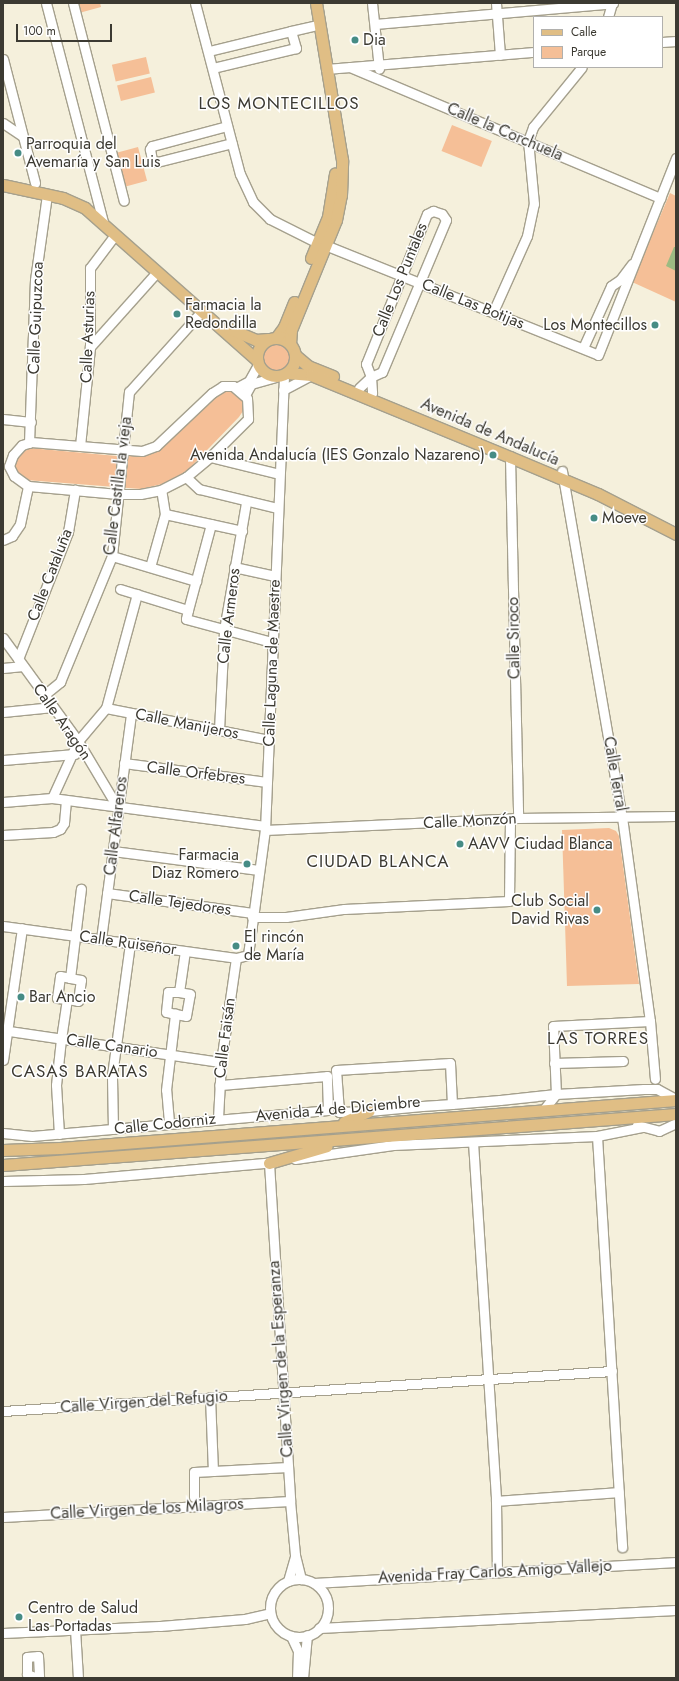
<!DOCTYPE html>
<meta charset="utf-8">
<style>
body{margin:0}
#map{position:relative;width:679px;height:1681px;overflow:hidden;background:#f5f0dc;font-family:Jost,sans-serif}
div>[style]{position:absolute}
[style*='--x']{left:calc(var(--x)*1px);top:calc(var(--y)*1px);width:calc(var(--w)*1px);rotate:calc(var(--a)*1deg)}
.green>*{inset:0;background:#f5bf97;transform-origin:0 0}
.round{border-radius:50%}
.water>*{inset:0;background:#9cbb82}
.roads{filter:drop-shadow(1px 0 #a5a08d) drop-shadow(-1px 0 #a5a08d) drop-shadow(0 1px #a5a08d) drop-shadow(0 -1px #a5a08d)}
.minor>*{height:9px;margin:-4.5px;padding:0 4.5px;transform-origin:4.5px;border-radius:4.5px;background:#fff}
.minor>.ring{margin:-4.5px;padding:0;box-sizing:content-box;background:none;border:9px solid #fff;border-radius:50%}
.major>*{height:11px;margin:-5.5px;padding:0 5.5px;transform-origin:5.5px;border-radius:5.5px;background:#e0be85}
.major>.ring{margin:-5.5px;padding:0;box-sizing:content-box;background:none;border:11px solid #e0be85;border-radius:50%}
.dots>*{width:11px;height:11px;translate:-50% -50%;box-sizing:border-box;border:2px solid #fff;border-radius:50%}
span{translate:-50% -50%;white-space:nowrap;text-align:center;line-height:1.15;-webkit-text-stroke:3px #fff;paint-order:stroke}
.poi-label{font-size:16px;color:#3c3a32}
.left{translate:0 -50%;text-align:left}
.right{translate:-100% -50%;text-align:right}
.street-label{font-size:16px;color:#3c3a32}
.neighbourhood-label{font-size:17px;color:#3c3a32;letter-spacing:1px}
.frame{position:absolute;inset:0;border:4px solid #3c3a32;pointer-events:none}
.legend{position:absolute;left:533px;top:16px;width:130px;height:52px;box-sizing:border-box;background:#fff;border:1px solid #b1b0ad;margin:0;padding:5px 7px;list-style:none;font-size:12px;color:#3c3a32}
.legend li{display:flex;align-items:center;gap:8px;height:20px}
.legend b{width:20px;border:1px solid #b1b0ad}
.scale{position:absolute;left:16px;top:24px;width:96px;height:18px;box-sizing:border-box;border:2px solid #3c3a32;border-top:0;padding-left:5px;font-size:12px;line-height:14px;white-space:nowrap;color:#3c3a32;-webkit-text-stroke:3px #fff;paint-order:stroke}
</style>
<div id="map">
<div class="green">
<i style="clip-path:polygon(77px 3px,100px 3px,101px 7px,79px 13px)"></i>
<i style="left:146px;top:57px;width:17px;height:35px;rotate:77deg"></i>
<i style="left:151px;top:77px;width:16px;height:35px;rotate:76deg"></i>
<i style="left:452px;top:125px;width:43px;height:28px;rotate:22deg"></i>
<i style="left:138px;top:147px;width:35px;height:23px;rotate:75deg"></i>
<i style="clip-path:polygon(670px 193px,676px 196px,676px 302px,632px 282px)"></i>
<i class="round" style="left:262px;top:343px;width:28px;height:28px"></i>
<i style="clip-path:polygon(225px 391px,237px 393px,241px 396px,245px 408px,239px 417px,181px 477px,162px 484px,141px 489px,26px 480px,15px 471px,15px 464px,19px 455px,30px 448px,117px 456px,144px 456px,156px 451px,214px 397px)"></i>
<i style="clip-path:polygon(609px 828px,616px 831px,619px 836px,639px 984px,567px 986px,562px 830px)"></i>
</div>
<div class="water">
<i style="clip-path:polygon(674px 247px,676px 247px,676px 271px,666px 266px)"></i>
</div>
<div class="roads">
<div class="minor">
<i style="--x:46;--y:3;--w:229;--a:75.4"></i>
<i style="--x:73;--y:3;--w:204;--a:75.6"></i>
<i style="--x:195;--y:3;--w:177;--a:75.3"></i>
<i style="--x:240;--y:174;--w:31;--a:65"></i>
<i style="--x:253;--y:202;--w:24;--a:45"></i>
<i style="--x:270;--y:219;--w:54;--a:26.6"></i>
<i style="--x:372;--y:3;--w:66;--a:83.9"></i>
<i style="--x:496;--y:3;--w:52;--a:85.6"></i>
<i style="--x:608;--y:17;--w:15;--a:-74"></i>
<i style="--x:375;--y:24;--w:239;--a:-5"></i>
<i style="--x:291;--y:31;--w:23;--a:-13"></i>
<i style="--x:662;--y:42;--w:14;--a:-4"></i>
<i style="--x:209;--y:51;--w:84;--a:-13.7"></i>
<i style="--x:291;--y:31;--w:18;--a:74"></i>
<i style="--x:296;--y:48;--w:85;--a:166.5"></i>
<i style="--x:3;--y:59;--w:128;--a:75.5"></i>
<i style="--x:350;--y:67;--w:337;--a:22.9"></i>
<i style="--x:326;--y:69;--w:209;--a:-4.7"></i>
<i style="--x:3;--y:123;--w:23;--a:34"></i>
<i style="--x:227;--y:126;--w:78;--a:165.1"></i>
<i style="--x:152;--y:146;--w:4;--a:124"></i>
<i style="--x:150;--y:149;--w:11;--a:80"></i>
<i style="--x:152;--y:160;--w:5;--a:22"></i>
<i style="--x:157;--y:162;--w:77;--a:-14.2"></i>
<i style="--x:433;--y:211;--w:9;--a:18"></i>
<i style="--x:442;--y:214;--w:7;--a:56"></i>
<i style="--x:446;--y:220;--w:165;--a:112.8"></i>
<i style="--x:382;--y:372;--w:12;--a:156"></i>
<i style="--x:371;--y:377;--w:14;--a:-111"></i>
<i style="--x:366;--y:364;--w:162;--a:-67.9"></i>
<i style="--x:427;--y:214;--w:7;--a:-27"></i>
<i style="--x:325;--y:245;--w:294;--a:21.9"></i>
<i style="--x:598;--y:355;--w:212;--a:-68.4"></i>
<i style="--x:493;--y:312;--w:83;--a:-65.9"></i>
<i style="--x:527;--y:236;--w:33;--a:-78"></i>
<i style="--x:534;--y:204;--w:63;--a:-95.4"></i>
<i style="--x:528;--y:141;--w:15;--a:-70"></i>
<i style="--x:533;--y:127;--w:77;--a:-50.8"></i>
<i style="--x:90;--y:347;--w:101;--a:-48.2"></i>
<i style="--x:583;--y:348;--w:68;--a:-65.7"></i>
<i style="--x:611;--y:286;--w:11;--a:-34"></i>
<i style="--x:620;--y:280;--w:20;--a:-53"></i>
<i style="--x:371;--y:377;--w:16;--a:86"></i>
<i style="--x:223;--y:386;--w:10;--a:0"></i>
<i style="--x:233;--y:386;--w:18;--a:41"></i>
<i style="--x:247;--y:398;--w:21;--a:87"></i>
<i style="--x:248;--y:419;--w:54;--a:135"></i>
<i style="--x:210;--y:457;--w:31;--a:140"></i>
<i style="--x:186;--y:477;--w:28;--a:153"></i>
<i style="--x:161;--y:490;--w:21;--a:169"></i>
<i style="--x:140;--y:494;--w:22;--a:180"></i>
<i style="--x:118;--y:494;--w:90;--a:-174.9"></i>
<i style="--x:28;--y:486;--w:17;--a:-144"></i>
<i style="--x:14;--y:476;--w:11;--a:-117"></i>
<i style="--x:9;--y:466;--w:12;--a:-70"></i>
<i style="--x:13;--y:455;--w:13;--a:-48"></i>
<i style="--x:22;--y:445;--w:9;--a:-18"></i>
<i style="--x:31;--y:442;--w:111;--a:4.6"></i>
<i style="--x:142;--y:451;--w:15;--a:-20"></i>
<i style="--x:156;--y:446;--w:77;--a:-43.4"></i>
<i style="--x:212;--y:393;--w:13;--a:-32"></i>
<i style="--x:236;--y:388;--w:15;--a:-28"></i>
<i style="--x:249;--y:381;--w:18;--a:-61"></i>
<i style="--x:359;--y:388;--w:16;--a:-43"></i>
<i style="--x:283;--y:390;--w:32;--a:-28"></i>
<i style="--x:245;--y:395;--w:13;--a:-61"></i>
<i style="--x:251;--y:384;--w:25;--a:-16"></i>
<i style="--x:3;--y:419;--w:28;--a:6"></i>
<i style="--x:29;--y:443;--w:163;--a:-87.9"></i>
<i style="--x:35;--y:280;--w:86;--a:-82"></i>
<i style="--x:80;--y:446;--w:100;--a:-84.2"></i>
<i style="--x:90;--y:347;--w:79;--a:-90"></i>
<i style="--x:90;--y:268;--w:41;--a:-52.9"></i>
<i style="--x:210;--y:457;--w:71;--a:13.8"></i>
<i style="--x:510;--y:457;--w:361;--a:88.7"></i>
<i style="--x:562;--y:471;--w:351;--a:80.2"></i>
<i style="--x:622;--y:817;--w:206;--a:82.2"></i>
<i style="--x:650;--y:1021;--w:58;--a:85.1"></i>
<i style="--x:186;--y:477;--w:18;--a:43"></i>
<i style="--x:199;--y:489;--w:80;--a:13.7"></i>
<i style="--x:165;--y:514;--w:79;--a:12.4"></i>
<i style="--x:3;--y:540;--w:10;--a:-24"></i>
<i style="--x:12;--y:536;--w:14;--a:-56"></i>
<i style="--x:20;--y:524;--w:39;--a:-78"></i>
<i style="--x:112;--y:556;--w:88;--a:16.6"></i>
<i style="--x:150;--y:567;--w:55;--a:-74.2"></i>
<i style="--x:165;--y:514;--w:24;--a:-99"></i>
<i style="--x:234;--y:567;--w:42;--a:12.4"></i>
<i style="--x:120;--y:589;--w:71;--a:17.2"></i>
<i style="--x:188;--y:610;--w:9;--a:103"></i>
<i style="--x:186;--y:619;--w:89;--a:15"></i>
<i style="--x:188;--y:610;--w:89;--a:-75"></i>
<i style="--x:3;--y:638;--w:127;--a:53.9"></i>
<i style="--x:78;--y:741;--w:78;--a:59.2"></i>
<i style="--x:18;--y:659;--w:136;--a:-68.5"></i>
<i style="--x:68;--y:532;--w:43;--a:-80.5"></i>
<i style="--x:3;--y:668;--w:20;--a:-6"></i>
<i style="--x:44;--y:695;--w:21;--a:-39"></i>
<i style="--x:60;--y:682;--w:136;--a:-67.6"></i>
<i style="--x:112;--y:556;--w:165;--a:-84.1"></i>
<i style="--x:129;--y:392;--w:109;--a:-48"></i>
<i style="--x:106;--y:708;--w:166;--a:11.1"></i>
<i style="--x:3;--y:712;--w:50;--a:-5.7"></i>
<i style="--x:219;--y:730;--w:100;--a:-87.1"></i>
<i style="--x:224;--y:630;--w:130;--a:-80.2"></i>
<i style="--x:3;--y:760;--w:72;--a:-4.8"></i>
<i style="--x:124;--y:763;--w:144;--a:7.6"></i>
<i style="--x:52;--y:798;--w:63;--a:-65.5"></i>
<i style="--x:78;--y:741;--w:43;--a:-49.7"></i>
<i style="--x:106;--y:708;--w:118;--a:-74.8"></i>
<i style="--x:3;--y:802;--w:49;--a:-4.7"></i>
<i style="--x:52;--y:798;--w:215;--a:7.5"></i>
<i style="--x:265;--y:830;--w:253;--a:-2.7"></i>
<i style="--x:518;--y:818;--w:158;--a:-0.7"></i>
<i style="--x:3;--y:835;--w:50;--a:-3.4"></i>
<i style="--x:53;--y:832;--w:8;--a:-23"></i>
<i style="--x:60;--y:829;--w:7;--a:-56"></i>
<i style="--x:64;--y:823;--w:23;--a:-85"></i>
<i style="--x:113;--y:851;--w:147;--a:7.4"></i>
<i style="--x:107;--y:893;--w:147;--a:7.8"></i>
<i style="--x:252;--y:917;--w:34;--a:0"></i>
<i style="--x:286;--y:917;--w:59;--a:-7.9"></i>
<i style="--x:344;--y:909;--w:165;--a:-2.8"></i>
<i style="--x:509;--y:901;--w:82;--a:-89.3"></i>
<i style="--x:3;--y:926;--w:235;--a:7.8"></i>
<i style="--x:236;--y:958;--w:12;--a:-14"></i>
<i style="--x:248;--y:955;--w:126;--a:-82.3"></i>
<i style="--x:265;--y:830;--w:455;--a:-87.6"></i>
<i style="--x:101;--y:939;--w:228;--a:-82.4"></i>
<i style="--x:67;--y:999;--w:10;--a:-174"></i>
<i style="--x:57;--y:998;--w:22;--a:-82"></i>
<i style="--x:60;--y:976;--w:10;--a:11"></i>
<i style="--x:70;--y:978;--w:90;--a:-83"></i>
<i style="--x:175;--y:1014;--w:9;--a:-167"></i>
<i style="--x:166;--y:1012;--w:20;--a:-84"></i>
<i style="--x:168;--y:992;--w:11;--a:0"></i>
<i style="--x:179;--y:992;--w:41;--a:-81.7"></i>
<i style="--x:3;--y:1030;--w:220;--a:8.4"></i>
<i style="--x:3;--y:1060;--w:133;--a:-81.8"></i>
<i style="--x:554;--y:1063;--w:69;--a:-1.7"></i>
<i style="--x:452;--y:1104;--w:41;--a:-92.8"></i>
<i style="--x:450;--y:1063;--w:114;--a:176.5"></i>
<i style="--x:336;--y:1070;--w:42;--a:85.9"></i>
<i style="--x:339;--y:1112;--w:30;--a:-2"></i>
<i style="--x:369;--y:1111;--w:53;--a:-5.4"></i>
<i style="--x:422;--y:1106;--w:30;--a:-4"></i>
<i style="--x:452;--y:1104;--w:48;--a:-4.8"></i>
<i style="--x:500;--y:1100;--w:56;--a:-6.1"></i>
<i style="--x:556;--y:1094;--w:88;--a:-3.3"></i>
<i style="--x:644;--y:1089;--w:13;--a:0"></i>
<i style="--x:657;--y:1089;--w:21;--a:28"></i>
<i style="--x:544;--y:1109;--w:19;--a:-51"></i>
<i style="--x:556;--y:1094;--w:68;--a:-92.5"></i>
<i style="--x:553;--y:1026;--w:97;--a:-3"></i>
<i style="--x:218;--y:1118;--w:56;--a:-86.9"></i>
<i style="--x:221;--y:1062;--w:105;--a:-81.8"></i>
<i style="--x:169;--y:1122;--w:32;--a:-95"></i>
<i style="--x:166;--y:1090;--w:77;--a:-83.2"></i>
<i style="--x:175;--y:1014;--w:11;--a:10"></i>
<i style="--x:186;--y:1016;--w:22;--a:-80"></i>
<i style="--x:190;--y:994;--w:11;--a:-170"></i>
<i style="--x:637;--y:1125;--w:23;--a:15"></i>
<i style="--x:659;--y:1131;--w:19;--a:-25"></i>
<i style="--x:113;--y:1129;--w:54;--a:-91.1"></i>
<i style="--x:112;--y:1075;--w:132;--a:-82.2"></i>
<i style="--x:3;--y:1133;--w:29;--a:6"></i>
<i style="--x:32;--y:1136;--w:297;--a:-5"></i>
<i style="--x:328;--y:1110;--w:34;--a:-92"></i>
<i style="--x:327;--y:1076;--w:108;--a:175.2"></i>
<i style="--x:59;--y:1134;--w:49;--a:-93.5"></i>
<i style="--x:56;--y:1085;--w:46;--a:-83.8"></i>
<i style="--x:61;--y:1039;--w:40;--a:-81.5"></i>
<i style="--x:67;--y:999;--w:11;--a:10"></i>
<i style="--x:78;--y:1001;--w:21;--a:-82"></i>
<i style="--x:81;--y:980;--w:11;--a:-170"></i>
<i style="--x:597;--y:1136;--w:412;--a:86.5"></i>
<i style="--x:473;--y:1142;--w:360;--a:86.3"></i>
<i style="--x:496;--y:1501;--w:71;--a:89.2"></i>
<i style="--x:295;--y:1159;--w:99;--a:-8.1"></i>
<i style="--x:393;--y:1145;--w:204;--a:-2.5"></i>
<i style="--x:597;--y:1136;--w:47;--a:-11.1"></i>
<i style="--x:269;--y:1163;--w:339;--a:86.4"></i>
<i style="--x:290;--y:1501;--w:54;--a:84.7"></i>
<i style="--x:295;--y:1555;--w:25;--a:76"></i>
<i style="--x:3;--y:1181;--w:81;--a:-1.4"></i>
<i style="--x:84;--y:1179;--w:192;--a:-5.1"></i>
<i style="--x:210;--y:1397;--w:74;--a:87.7"></i>
<i style="--x:213;--y:1471;--w:75;--a:-3.1"></i>
<i style="--x:3;--y:1411;--w:610;--a:-3.76"></i>
<i style="--x:194;--y:1497;--w:25;--a:-90"></i>
<i style="--x:194;--y:1472;--w:19;--a:-3"></i>
<i style="--x:496;--y:1501;--w:123;--a:-4.2"></i>
<i style="--x:3;--y:1517;--w:287;--a:-3.2"></i>
<i class="ring" style="left:270px;top:1579px;width:49px;height:49px"></i>
<i style="--x:288;--y:1581;--w:25;--a:-74"></i>
<i style="--x:314;--y:1583;--w:363;--a:-3.3"></i>
<i style="--x:319;--y:1628;--w:357;--a:-2.9"></i>
<i style="--x:75;--y:1629;--w:49;--a:86.5"></i>
<i style="--x:3;--y:1633;--w:157;--a:-2.6"></i>
<i style="--x:160;--y:1626;--w:85;--a:-4.7"></i>
<i style="--x:245;--y:1619;--w:26;--a:-13"></i>
<i style="--x:291;--y:1636;--w:17;--a:65"></i>
<i style="--x:298;--y:1651;--w:27;--a:92"></i>
<i style="--x:37;--y:1678;--w:11;--a:-158"></i>
<i style="--x:27;--y:1674;--w:17;--a:-90"></i>
<i style="--x:27;--y:1657;--w:11;--a:-5"></i>
<i style="--x:38;--y:1656;--w:22;--a:87"></i>
<i style="--x:303;--y:1678;--w:43;--a:-84.7"></i>
</div>
<div class="major">
<i style="--x:3;--y:185;--w:61;--a:12.2"></i>
<i style="--x:63;--y:198;--w:24;--a:24"></i>
<i style="--x:85;--y:208;--w:230;--a:41.5"></i>
<i style="--x:311;--y:258;--w:44;--a:-67.5"></i>
<i style="--x:328;--y:217;--w:44;--a:-80.8"></i>
<i style="--x:228;--y:328;--w:30;--a:23"></i>
<i style="--x:256;--y:340;--w:12;--a:-5"></i>
<i class="ring" style="left:257px;top:338px;width:27px;height:27px"></i>
<i style="--x:276;--y:338;--w:14;--a:-54"></i>
<i style="--x:284;--y:327;--w:27;--a:-68"></i>
<i style="--x:290;--y:344;--w:14;--a:-86"></i>
<i style="--x:291;--y:330;--w:119;--a:-67.8"></i>
<i style="--x:336;--y:220;--w:25;--a:-79"></i>
<i style="--x:341;--y:195;--w:35;--a:-88"></i>
<i style="--x:342;--y:160;--w:159;--a:-99.4"></i>
<i style="--x:295;--y:355;--w:17;--a:40"></i>
<i style="--x:308;--y:366;--w:27;--a:22"></i>
<i style="--x:287;--y:373;--w:24;--a:5"></i>
<i style="--x:311;--y:375;--w:215;--a:22.4"></i>
<i style="--x:510;--y:457;--w:95;--a:22.8"></i>
<i style="--x:598;--y:494;--w:88;--a:27.1"></i>
<i style="--x:344;--y:1122;--w:27;--a:-24"></i>
<i style="--x:3;--y:1150;--w:57;--a:-2"></i>
<i style="--x:60;--y:1148;--w:618;--a:-4.46"></i>
<i style="--x:269;--y:1163;--w:60;--a:-16.3"></i>
<i style="--x:3;--y:1165;--w:675;--a:-4.33"></i>
</div>
</div>
<div class="dots">
<i style="left:355px;top:40px;background:#468c85"></i>
<i style="left:18px;top:153px;background:#468c85"></i>
<i style="left:177px;top:314px;background:#468c85"></i>
<i style="left:655px;top:325px;background:#468c85"></i>
<i style="left:493px;top:455px;background:#468c85"></i>
<i style="left:594px;top:518px;background:#468c85"></i>
<i style="left:460px;top:844px;background:#468c85"></i>
<i style="left:247px;top:864px;background:#468c85"></i>
<i style="left:597px;top:910px;background:#468c85"></i>
<i style="left:236px;top:946px;background:#468c85"></i>
<i style="left:21px;top:997px;background:#468c85"></i>
<i style="left:19px;top:1617px;background:#468c85"></i>
</div>
<div class="poi-label">
<span class="left" style="left:363px;top:40px">Dia</span>
<span class="left" style="left:26px;top:153px">Parroquia del<br>Avemaría y San Luis</span>
<span class="left" style="left:185px;top:314px">Farmacia la<br>Redondilla</span>
<span class="right" style="left:647px;top:325px">Los Montecillos</span>
<span class="right" style="left:485px;top:455px">Avenida Andalucía (IES Gonzalo Nazareno)</span>
<span class="left" style="left:602px;top:518px">Moeve</span>
<span class="left" style="left:468px;top:844px">AAVV Ciudad Blanca</span>
<span class="right" style="left:239px;top:864px">Farmacia<br>Diaz Romero</span>
<span class="right" style="left:589px;top:910px">Club Social<br>David Rivas</span>
<span class="left" style="left:244px;top:946px">El rincón<br>de María</span>
<span class="left" style="left:29px;top:997px">Bar Ancio</span>
<span class="left" style="left:28px;top:1617px">Centro de Salud<br>Las Portadas</span>
</div>
<div class="street-label">
<span style="left:505px;top:132px;rotate:23deg">Calle la Corchuela</span>
<span style="left:400px;top:280px;rotate:-68deg">Calle Los Puntales</span>
<span style="left:473px;top:304px;rotate:22deg">Calle Las Botijas</span>
<span style="left:36px;top:318px;rotate:-88deg">Calle Guipuzcoa</span>
<span style="left:88px;top:337px;rotate:-88deg">Calle Asturias</span>
<span style="left:490px;top:432px;rotate:23deg">Avenida de Andalucía</span>
<span style="left:118px;top:486px;rotate:-83deg">Calle Castilla la vieja</span>
<span style="left:50px;top:575px;rotate:-69deg">Calle Cataluña</span>
<span style="left:229px;top:616px;rotate:-83deg">Calle Armeros</span>
<span style="left:514px;top:638px;rotate:-91deg">Calle Siroco</span>
<span style="left:272px;top:663px;rotate:-88deg">Calle Laguna de Maestre</span>
<span style="left:62px;top:722px;rotate:55deg">Calle Aragón</span>
<span style="left:187px;top:724px;rotate:11deg">Calle Manijeros</span>
<span style="left:196px;top:773px;rotate:7deg">Calle Orfebres</span>
<span style="left:615px;top:774px;rotate:80deg">Calle Terral</span>
<span style="left:470px;top:821px;rotate:-3deg">Calle Monzón</span>
<span style="left:116px;top:826px;rotate:-83deg">Calle Alfareros</span>
<span style="left:180px;top:903px;rotate:8deg">Calle Tejedores</span>
<span style="left:128px;top:943px;rotate:8deg">Calle Ruiseñor</span>
<span style="left:225px;top:1038px;rotate:-83deg">Calle Faisán</span>
<span style="left:112px;top:1046px;rotate:8deg">Calle Canario</span>
<span style="left:338px;top:1109px;rotate:-5deg">Avenida 4 de Diciembre</span>
<span style="left:165px;top:1124px;rotate:-6deg">Calle Codorniz</span>
<span style="left:281px;top:1359px;rotate:-94deg">Calle Virgen de la Esperanza</span>
<span style="left:144px;top:1402px;rotate:-4deg">Calle Virgen del Refugio</span>
<span style="left:147px;top:1509px;rotate:-3deg">Calle Virgen de los Milagros</span>
<span style="left:495px;top:1572px;rotate:-3deg">Avenida Fray Carlos Amigo Vallejo</span>
</div>
<div class="neighbourhood-label">
<span style="left:279px;top:104px">LOS MONTECILLOS</span>
<span style="left:378px;top:862px">CIUDAD BLANCA</span>
<span style="left:598px;top:1039px">LAS TORRES</span>
<span style="left:80px;top:1072px">CASAS BARATAS</span>
</div>
<div class="frame"></div>
<ul class="legend">
<li><b style="height:5px;background:#e0be85"></b>Calle</li>
<li><b style="height:11px;background:#f5bf97"></b>Parque</li>
</ul>
<div class="scale">100 m</div>
</div>
